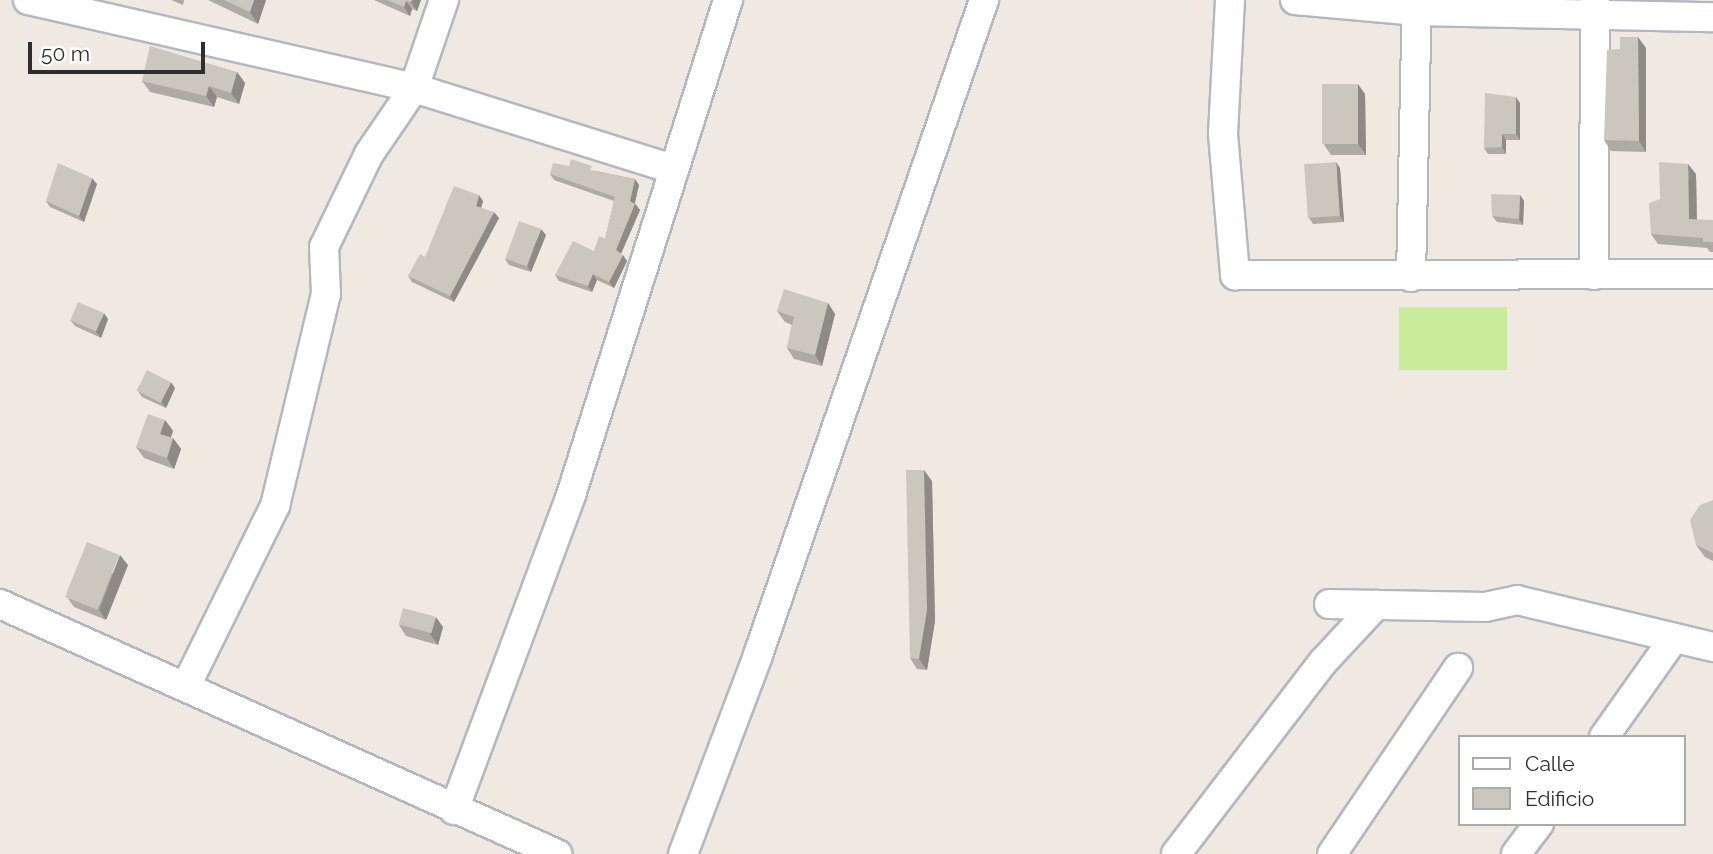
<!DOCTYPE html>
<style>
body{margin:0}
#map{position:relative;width:1713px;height:854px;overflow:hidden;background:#efe9e1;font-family:Raleway,sans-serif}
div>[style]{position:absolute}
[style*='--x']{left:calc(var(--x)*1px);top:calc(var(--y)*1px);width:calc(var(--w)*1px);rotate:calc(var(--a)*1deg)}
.pitch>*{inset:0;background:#c9ec9a;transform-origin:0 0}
.roads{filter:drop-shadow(2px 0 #b4b7c1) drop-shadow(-2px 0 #b4b7c1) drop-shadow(0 2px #b4b7c1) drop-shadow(0 -2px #b4b7c1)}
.minor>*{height:28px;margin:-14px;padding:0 14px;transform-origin:14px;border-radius:14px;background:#fff}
.wall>*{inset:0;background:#afaba4}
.shaded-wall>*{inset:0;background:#8e8b86}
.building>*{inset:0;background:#cbc7bf;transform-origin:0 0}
span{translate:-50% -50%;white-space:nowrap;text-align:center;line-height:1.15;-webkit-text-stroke:5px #fff;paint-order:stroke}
.legend{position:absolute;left:1458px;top:735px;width:228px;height:91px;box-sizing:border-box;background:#fff;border:2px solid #ababab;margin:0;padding:9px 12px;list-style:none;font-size:21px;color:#2e2e2e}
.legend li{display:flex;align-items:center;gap:14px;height:35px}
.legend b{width:35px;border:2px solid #ababab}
.scale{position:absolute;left:28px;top:42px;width:177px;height:32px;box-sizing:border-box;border:4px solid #2e2e2e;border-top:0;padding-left:9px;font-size:21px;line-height:24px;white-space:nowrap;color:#2e2e2e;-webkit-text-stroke:5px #fff;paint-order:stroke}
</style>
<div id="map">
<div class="pitch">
<i style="left:1507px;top:307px;width:63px;height:108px;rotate:90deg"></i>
</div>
<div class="roads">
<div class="minor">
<i style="--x:28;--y:0;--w:396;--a:12.8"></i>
<i style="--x:414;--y:88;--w:271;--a:17.4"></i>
<i style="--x:1230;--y:0;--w:134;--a:93"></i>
<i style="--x:1223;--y:134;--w:142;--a:85.1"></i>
<i style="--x:1235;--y:275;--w:478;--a:-0.1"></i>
<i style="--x:1295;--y:0;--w:123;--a:5.1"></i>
<i style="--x:1418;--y:11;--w:295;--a:1.2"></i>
<i style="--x:1594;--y:275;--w:275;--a:-89.8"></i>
<i style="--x:1411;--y:277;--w:277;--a:-88.8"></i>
<i style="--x:0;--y:604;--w:611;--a:24.17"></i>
<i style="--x:1329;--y:604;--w:156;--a:1.1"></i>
<i style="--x:1485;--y:607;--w:33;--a:-12"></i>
<i style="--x:1517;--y:600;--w:202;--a:13.5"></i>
<i style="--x:187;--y:684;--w:199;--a:-63.7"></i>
<i style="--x:275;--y:506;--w:218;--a:-76.5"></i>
<i style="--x:326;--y:294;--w:47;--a:-92.4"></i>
<i style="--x:324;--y:247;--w:103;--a:-64.2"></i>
<i style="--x:369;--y:154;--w:80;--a:-55.7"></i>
<i style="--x:414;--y:88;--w:93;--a:-71.2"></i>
<i style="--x:1604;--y:737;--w:121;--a:-54.7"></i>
<i style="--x:454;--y:810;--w:336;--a:-69.6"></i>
<i style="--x:571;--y:495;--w:519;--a:-72.4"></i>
<i style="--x:683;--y:854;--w:213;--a:-69.3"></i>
<i style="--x:758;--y:655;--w:693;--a:-70.96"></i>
<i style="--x:1176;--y:854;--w:242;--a:-52.6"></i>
<i style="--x:1323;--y:662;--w:78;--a:-47.1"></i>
<i style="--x:1332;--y:854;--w:225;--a:-55.9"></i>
<i style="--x:1516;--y:854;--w:38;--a:-53"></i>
</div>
</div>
<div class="wall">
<i style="clip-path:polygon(171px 0,184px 0,183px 5px)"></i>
<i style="clip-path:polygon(208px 0,266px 0,258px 24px)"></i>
<i style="clip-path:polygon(374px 0,421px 0,417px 11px,412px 9px,410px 16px)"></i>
<i style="clip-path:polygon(1646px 48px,1646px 152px,1611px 151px,1604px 140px,1620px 49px)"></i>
<i style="clip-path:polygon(237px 72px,245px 83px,239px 104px,217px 97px,214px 107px,150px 92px,142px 81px)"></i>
<i style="clip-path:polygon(1365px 94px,1366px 155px,1331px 155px,1324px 145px)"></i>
<i style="clip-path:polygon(1520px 103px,1520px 140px,1506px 140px,1506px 154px,1488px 154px,1484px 148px)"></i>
<i style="clip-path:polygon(1340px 168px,1344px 222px,1313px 224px,1309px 218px)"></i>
<i style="clip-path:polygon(596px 171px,635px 179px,639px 185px,635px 203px,640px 210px,621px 254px,627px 261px,614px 288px,597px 280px,592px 292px,559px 281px,555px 275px,594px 251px,605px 239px,614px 201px,554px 180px,550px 174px)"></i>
<i style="clip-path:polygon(1696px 174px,1697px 220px,1713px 220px,1713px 252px,1710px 252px,1707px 248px,1658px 244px,1651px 234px,1660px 199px)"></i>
<i style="clip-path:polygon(97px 184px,84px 222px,50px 207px,46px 201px)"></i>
<i style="clip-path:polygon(1520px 195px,1524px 201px,1523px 225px,1497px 222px,1492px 216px)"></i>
<i style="clip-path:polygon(483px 201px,481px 208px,499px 218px,454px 302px,412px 282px,408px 276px,425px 257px)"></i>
<i style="clip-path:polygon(546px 235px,531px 272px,509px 265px,505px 259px)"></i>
<i style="clip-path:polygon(828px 303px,835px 314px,822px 366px,794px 359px,787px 348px,792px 325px,785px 322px,777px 311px)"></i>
<i style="clip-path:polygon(108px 319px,101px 338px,75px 326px,70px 320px)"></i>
<i style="clip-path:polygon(175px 388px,166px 408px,142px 397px,138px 391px)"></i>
<i style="clip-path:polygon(165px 420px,173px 431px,171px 438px,173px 438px,181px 449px,174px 469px,144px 458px,136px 447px)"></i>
<i style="clip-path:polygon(932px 481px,935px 621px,927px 670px,917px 669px,910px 658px)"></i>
<i style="clip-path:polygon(1713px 500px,1713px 561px,1705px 557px,1696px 545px)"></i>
<i style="clip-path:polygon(128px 565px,106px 620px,74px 607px,67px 597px)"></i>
<i style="clip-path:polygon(399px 625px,443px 627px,438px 645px,406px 636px)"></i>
</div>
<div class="shaded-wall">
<i style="clip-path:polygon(254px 0,266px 0,258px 24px,250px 12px)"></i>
<i style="clip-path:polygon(412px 0,421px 0,417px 11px,411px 2px)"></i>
<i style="clip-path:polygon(406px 1px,412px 9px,410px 16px,404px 7px)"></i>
<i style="clip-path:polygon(1638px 37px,1646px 48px,1646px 152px,1639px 141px)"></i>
<i style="clip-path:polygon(237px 72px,245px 83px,239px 104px,231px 93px)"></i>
<i style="clip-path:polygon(1358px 84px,1365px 94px,1366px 155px,1358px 144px)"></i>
<i style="clip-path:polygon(209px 86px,217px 97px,214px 107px,206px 96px)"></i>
<i style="clip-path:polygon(1516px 97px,1520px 103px,1520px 140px,1516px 134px)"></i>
<i style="clip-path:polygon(1502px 134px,1506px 140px,1506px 154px,1502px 147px)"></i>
<i style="clip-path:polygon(1336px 162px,1340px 168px,1344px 222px,1340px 216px)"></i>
<i style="clip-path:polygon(1688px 164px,1696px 174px,1697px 230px,1689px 219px)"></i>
<i style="clip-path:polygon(92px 178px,97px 184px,84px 222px,79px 216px)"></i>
<i style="clip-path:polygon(635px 179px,639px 185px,634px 206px,635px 204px,640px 210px,620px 256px,616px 250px,630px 201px)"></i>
<i style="clip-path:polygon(479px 195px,483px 201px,480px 212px,476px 206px)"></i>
<i style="clip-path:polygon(1520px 195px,1524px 201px,1523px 225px,1519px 219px)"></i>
<i style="clip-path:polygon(494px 212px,499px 218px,454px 302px,450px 296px)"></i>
<i style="clip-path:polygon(541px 229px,546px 235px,531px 272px,527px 266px)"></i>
<i style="clip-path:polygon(623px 255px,627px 261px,614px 288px,609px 282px)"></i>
<i style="clip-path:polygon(593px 274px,597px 280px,592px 292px,588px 286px)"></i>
<i style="clip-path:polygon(828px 303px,835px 314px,822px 366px,815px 355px)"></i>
<i style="clip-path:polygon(104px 313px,108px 319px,101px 338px,96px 332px)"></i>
<i style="clip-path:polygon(171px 382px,175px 388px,166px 408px,161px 402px)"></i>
<i style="clip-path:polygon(165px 420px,173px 431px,168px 445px,160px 434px)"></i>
<i style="clip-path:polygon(173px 438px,181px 449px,174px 469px,167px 458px)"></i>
<i style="clip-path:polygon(924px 470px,932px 481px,935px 621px,927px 670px,919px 659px)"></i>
<i style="clip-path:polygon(120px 555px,128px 565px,106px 620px,99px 610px)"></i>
<i style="clip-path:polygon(436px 617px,443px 627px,438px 645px,430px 634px)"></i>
</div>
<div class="building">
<i style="clip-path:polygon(224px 0,254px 0,250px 12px)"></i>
<i style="clip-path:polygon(387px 0,412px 0,411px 2px,406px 1px,404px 7px)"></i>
<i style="clip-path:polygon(1620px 37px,1638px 37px,1639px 141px,1604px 140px,1607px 50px,1620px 49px)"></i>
<i style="clip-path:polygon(150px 46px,237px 72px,231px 93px,209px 86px,206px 96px,142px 81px)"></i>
<i style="left:1358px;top:84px;width:60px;height:36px;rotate:90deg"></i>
<i style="clip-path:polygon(1485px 93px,1516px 97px,1516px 134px,1502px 134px,1502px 147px,1484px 148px)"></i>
<i style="clip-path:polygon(571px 159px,592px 166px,590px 170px,635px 179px,630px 201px,635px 204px,616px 250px,623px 255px,609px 282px,593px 274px,588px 286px,555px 275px,573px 241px,594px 251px,599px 236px,605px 239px,615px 197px,550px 174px,553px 163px,569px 166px)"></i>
<i style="left:1336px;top:162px;width:54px;height:32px;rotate:86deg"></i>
<i style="clip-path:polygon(1659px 162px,1688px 164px,1689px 219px,1713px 220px,1713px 242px,1703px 242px,1703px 238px,1651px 234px,1649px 203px,1660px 199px)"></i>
<i style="clip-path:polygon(58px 163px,92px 178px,79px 216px,46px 201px)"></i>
<i style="clip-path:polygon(454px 186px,479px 195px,476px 206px,494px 212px,450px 296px,408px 276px,420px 254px,425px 257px)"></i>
<i style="clip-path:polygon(1491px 194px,1520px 195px,1519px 219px,1492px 216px)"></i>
<i style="left:519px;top:221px;width:23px;height:40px;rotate:20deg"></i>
<i style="clip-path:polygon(784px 289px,828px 303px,815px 355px,787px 348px,794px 317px,777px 311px)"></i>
<i style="left:78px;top:302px;width:28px;height:20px;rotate:23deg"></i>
<i style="left:147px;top:370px;width:27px;height:23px;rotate:27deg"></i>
<i style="clip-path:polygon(148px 414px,165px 420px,160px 434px,173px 438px,167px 458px,136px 447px)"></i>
<i style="clip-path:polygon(906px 470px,924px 470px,927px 610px,919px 659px,910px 658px)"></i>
<i style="clip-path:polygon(1713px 500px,1713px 553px,1696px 545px,1690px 520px,1700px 505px)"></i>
<i style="left:87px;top:542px;width:35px;height:59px;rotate:22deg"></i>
<i style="left:403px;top:608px;width:34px;height:17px;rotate:15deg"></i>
</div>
<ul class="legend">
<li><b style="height:9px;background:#fff"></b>Calle</li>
<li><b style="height:19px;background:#cbc7bf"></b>Edificio</li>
</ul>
<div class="scale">50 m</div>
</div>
